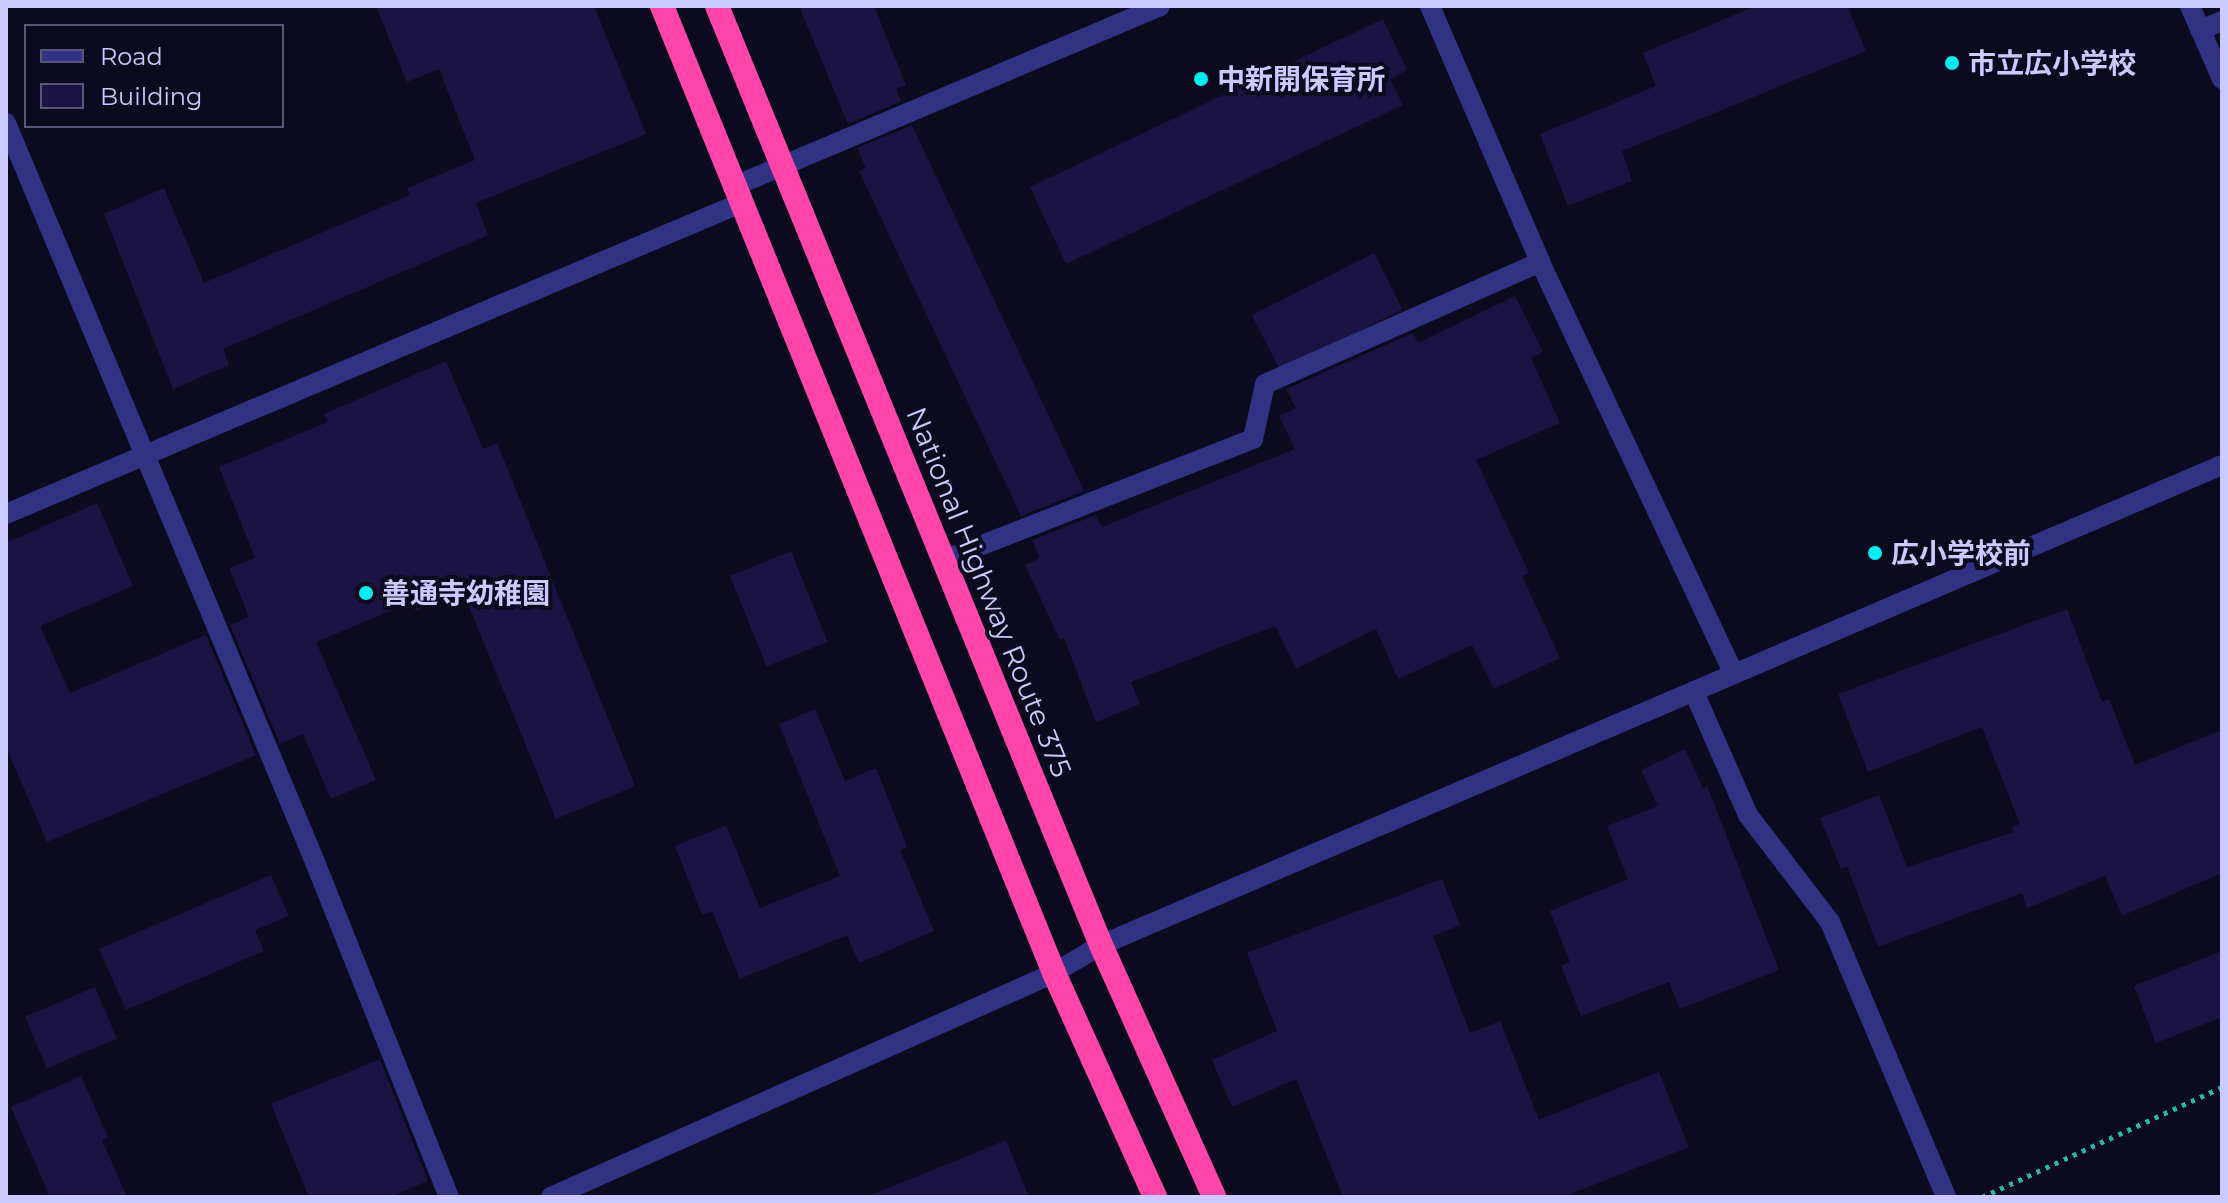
<!DOCTYPE html>
<meta charset="utf-8">
<style>
body{margin:0}
#map{position:relative;width:2228px;height:1203px;overflow:hidden;background:#0c0a1f;font-family:Montserrat,"Noto Sans JP",sans-serif}
div>[style]{position:absolute}
[style*='--x']{left:calc(var(--x)*1px);top:calc(var(--y)*1px);width:calc(var(--w)*1px);rotate:calc(var(--a)*1deg)}
.building>*{inset:0;background:#1b1442;transform-origin:0 0}
.path>*{height:5px;margin-top:-2.5px;transform-origin:0;background:repeating-linear-gradient(90deg,#21baa7 0 4px,transparent 0 10px)}
.minor>*{height:20px;margin:-10px;padding:0 10px;transform-origin:10px;border-radius:10px;background:#303383}
.highway>*{height:24px;margin:-12px;padding:0 12px;transform-origin:12px;border-radius:12px;background:#f4a}
.dots>*{width:22px;height:22px;translate:-50% -50%;box-sizing:border-box;border:4px solid #0c0a1f;border-radius:50%}
span{translate:-50% -50%;white-space:nowrap;text-align:center;line-height:1.15;-webkit-text-stroke:8px #0c0a1f;paint-order:stroke}
.poi-label{font-size:28px;color:#cbc9ff;font-weight:700}
.left{translate:0 -50%;text-align:left}
.street-label{font-size:28px;color:#cbc9ff}
.frame{position:absolute;inset:0;border:8px solid #cbc9ff;pointer-events:none}
.legend{position:absolute;left:24px;top:24px;width:260px;height:104px;box-sizing:border-box;background:#0c0a1f;border:2px solid #585679;margin:0;padding:10px 14px;list-style:none;font-size:24px;color:#cbc9ff}
.legend li{display:flex;align-items:center;gap:16px;height:40px}
.legend b{width:40px;border:2px solid #585679}
</style>
<div id="map">
<div class="building">
<i style="clip-path:polygon(376px 6px,594px 6px,646px 134px,476px 203px,488px 235px,223px 349px,229px 365px,173px 389px,104px 214px,164px 188px,204px 283px,410px 195px,407px 188px,475px 160px,439px 69px,407px 82px)"></i>
<i style="clip-path:polygon(799px 6px,874px 6px,906px 85px,896px 89px,901px 101px,848px 124px)"></i>
<i style="clip-path:polygon(1756px 6px,1847px 6px,1866px 51px,1622px 151px,1632px 181px,1568px 206px,1540px 134px,1656px 86px,1643px 53px)"></i>
<i style="clip-path:polygon(1383px 19px,1407px 70px,1390px 79px,1403px 105px,1066px 264px,1030px 187px)"></i>
<i style="clip-path:polygon(912px 125px,1084px 491px,1021px 516px,859px 171px,866px 168px,857px 148px)"></i>
<i style="left:1374px;top:253px;width:63px;height:137px;rotate:63deg"></i>
<i style="clip-path:polygon(1515px 296px,1543px 352px,1531px 358px,1560px 423px,1476px 460px,1529px 573px,1522px 576px,1560px 658px,1494px 689px,1472px 645px,1398px 679px,1376px 629px,1296px 669px,1275px 626px,1131px 682px,1140px 704px,1096px 722px,1064px 638px,1060px 640px,1025px 565px,1040px 558px,1032px 540px,1096px 515px,1102px 527px,1295px 449px,1279px 416px,1296px 408px,1286px 389px,1413px 333px,1418px 343px)"></i>
<i style="clip-path:polygon(446px 361px,483px 449px,497px 443px,635px 786px,556px 819px,463px 592px,416px 611px,412px 602px,316px 642px,376px 780px,331px 799px,303px 734px,280px 744px,230px 625px,249px 617px,229px 568px,255px 558px,219px 467px,328px 422px,324px 414px)"></i>
<i style="clip-path:polygon(97px 503px,133px 586px,40px 626px,70px 693px,206px 635px,256px 755px,47px 842px,6px 747px,6px 543px)"></i>
<i style="left:791px;top:551px;width:98px;height:66px;rotate:68deg"></i>
<i style="clip-path:polygon(2067px 609px,2102px 702px,2109px 699px,2135px 765px,2222px 730px,2222px 873px,2122px 916px,2105px 876px,2027px 908px,2022px 893px,1878px 947px,1847px 866px,1841px 869px,1820px 818px,1879px 795px,1907px 867px,2014px 832px,2011px 827px,2020px 824px,1982px 727px,1868px 772px,1838px 694px)"></i>
<i style="clip-path:polygon(815px 709px,845px 781px,876px 768px,907px 847px,900px 850px,934px 931px,859px 963px,847px 935px,740px 979px,712px 911px,702px 915px,675px 846px,726px 825px,760px 908px,840px 876px,779px 724px)"></i>
<i style="clip-path:polygon(1685px 749px,1703px 788px,1707px 786px,1779px 970px,1680px 1009px,1669px 982px,1581px 1016px,1561px 966px,1570px 962px,1550px 911px,1628px 879px,1607px 826px,1658px 806px,1641px 770px)"></i>
<i style="clip-path:polygon(271px 875px,289px 916px,255px 930px,264px 951px,126px 1010px,99px 949px)"></i>
<i style="clip-path:polygon(1442px 879px,1460px 925px,1433px 936px,1470px 1033px,1500px 1021px,1539px 1120px,1659px 1072px,1689px 1147px,1563px 1197px,1343px 1197px,1296px 1079px,1232px 1107px,1212px 1060px,1277px 1031px,1247px 953px)"></i>
<i style="clip-path:polygon(2222px 951px,2222px 1017px,2156px 1043px,2134px 986px)"></i>
<i style="left:95px;top:987px;width:56px;height:76px;rotate:67deg"></i>
<i style="clip-path:polygon(380px 1059px,428px 1181px,389px 1197px,309px 1197px,271px 1104px)"></i>
<i style="clip-path:polygon(81px 1076px,108px 1137px,102px 1140px,127px 1197px,50px 1197px,11px 1107px)"></i>
<i style="clip-path:polygon(1006px 1140px,1029px 1197px,869px 1197px,869px 1196px)"></i>
</div>
<div class="path">
<i style="--x:1982;--y:1197;--w:264;--a:-24.6"></i>
</div>
<div class="minor">
<i style="--x:1430;--y:6;--w:279;--a:66.7"></i>
<i style="--x:1540;--y:262;--w:455;--a:64.8"></i>
<i style="--x:2190;--y:6;--w:80;--a:66.3"></i>
<i style="--x:2200;--y:30;--w:24;--a:-22"></i>
<i style="--x:6;--y:123;--w:796;--a:67.3"></i>
<i style="--x:313;--y:857;--w:366;--a:68.2"></i>
<i style="--x:737;--y:185;--w:459;--a:-22.9"></i>
<i style="--x:6;--y:514;--w:800;--a:-22.94"></i>
<i style="--x:944;--y:560;--w:332;--a:-21.4"></i>
<i style="--x:1253;--y:439;--w:56;--a:-77.7"></i>
<i style="--x:1265;--y:384;--w:301;--a:-23.9"></i>
<i style="--x:1694;--y:692;--w:134;--a:66.3"></i>
<i style="--x:1748;--y:815;--w:135;--a:52.5"></i>
<i style="--x:1830;--y:922;--w:298;--a:67.1"></i>
<i style="--x:551;--y:1197;--w:551;--a:-24"></i>
<i style="--x:1054;--y:973;--w:55;--a:-30.8"></i>
<i style="--x:1101;--y:945;--w:1219;--a:-23.18"></i>
</div>
<div class="highway">
<i style="--x:662;--y:6;--w:1043;--a:67.93"></i>
<i style="--x:1054;--y:973;--w:246;--a:65.7"></i>
<i style="--x:717;--y:6;--w:1014;--a:67.76"></i>
<i style="--x:1101;--y:945;--w:276;--a:65.8"></i>
</div>
<div class="dots">
<i style="left:1952px;top:63px;background:#00ecf4"></i>
<i style="left:1201px;top:79px;background:#00ecf4"></i>
<i style="left:1875px;top:553px;background:#00ecf4"></i>
<i style="left:366px;top:593px;background:#00ecf4"></i>
</div>
<div class="poi-label">
<span class="left" style="left:1968px;top:63px">市立広小学校</span>
<span class="left" style="left:1217px;top:79px">中新開保育所</span>
<span class="left" style="left:1891px;top:553px">広小学校前</span>
<span class="left" style="left:382px;top:593px">善通寺幼稚園</span>
</div>
<div class="street-label">
<span style="left:989px;top:592px;rotate:68deg">National Highway Route 375</span>
</div>
<div class="frame"></div>
<ul class="legend">
<li><b style="height:10px;background:#303383"></b>Road</li>
<li><b style="height:22px;background:#1b1442"></b>Building</li>
</ul>
</div>
